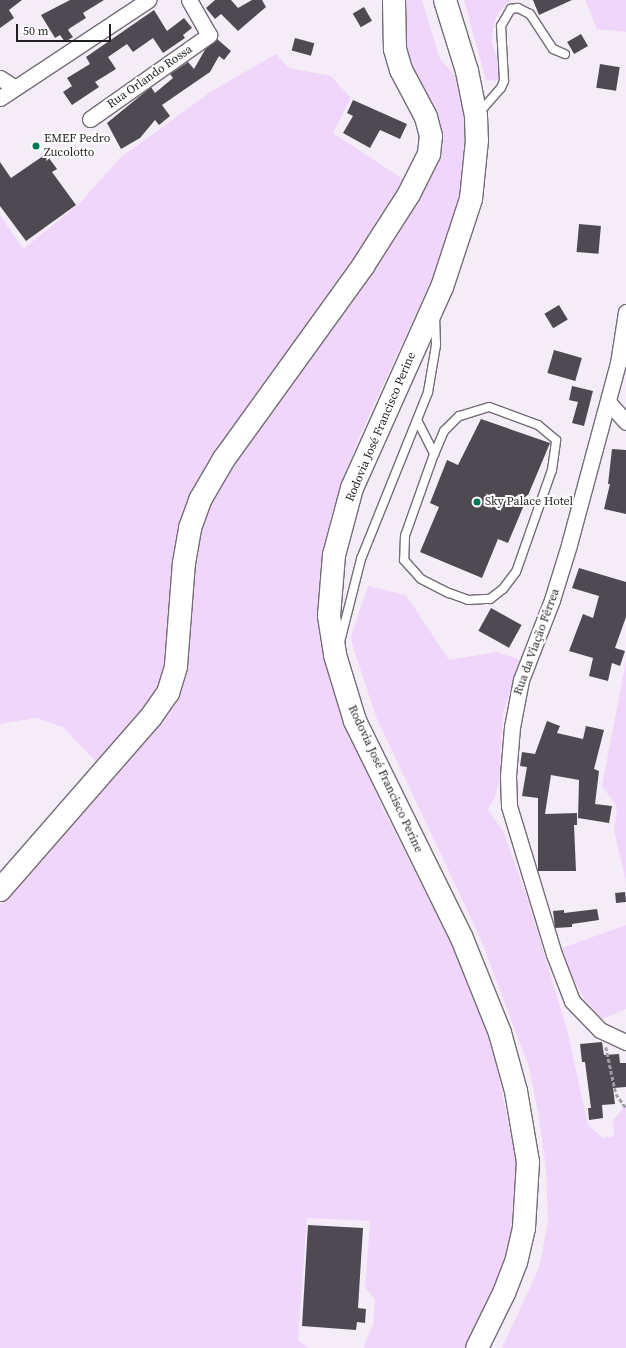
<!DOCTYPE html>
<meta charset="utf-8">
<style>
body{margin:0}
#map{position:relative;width:626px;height:1348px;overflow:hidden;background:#f4edf7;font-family:"Source Serif 4",serif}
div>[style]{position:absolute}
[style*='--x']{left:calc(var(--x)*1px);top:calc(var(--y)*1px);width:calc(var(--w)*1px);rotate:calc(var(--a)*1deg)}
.green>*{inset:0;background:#f1d6fc}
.building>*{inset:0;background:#4f4a52;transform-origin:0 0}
.path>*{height:2.5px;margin-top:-1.25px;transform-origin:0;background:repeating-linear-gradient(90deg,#a19ca3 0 4px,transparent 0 6px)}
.roads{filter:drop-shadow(1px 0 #736d76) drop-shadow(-1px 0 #736d76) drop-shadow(0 1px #736d76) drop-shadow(0 -1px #736d76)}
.lane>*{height:8px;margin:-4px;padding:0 4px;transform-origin:4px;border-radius:4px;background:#fff}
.street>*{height:15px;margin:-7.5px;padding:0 7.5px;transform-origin:7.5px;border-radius:7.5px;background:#fff}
.secondary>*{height:22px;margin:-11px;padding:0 11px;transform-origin:11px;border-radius:11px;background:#fff}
.primary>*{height:22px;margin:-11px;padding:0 11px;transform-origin:11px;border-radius:11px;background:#fff}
.dots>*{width:11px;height:11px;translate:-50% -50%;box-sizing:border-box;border:2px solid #fff;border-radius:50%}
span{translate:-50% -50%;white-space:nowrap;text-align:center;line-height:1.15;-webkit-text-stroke:4px #fff;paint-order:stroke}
.street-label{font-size:12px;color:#221f23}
.poi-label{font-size:12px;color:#221f23}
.left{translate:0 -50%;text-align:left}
.scale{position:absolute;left:16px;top:24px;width:95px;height:18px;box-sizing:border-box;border:2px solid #221f23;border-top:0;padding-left:5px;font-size:12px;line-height:14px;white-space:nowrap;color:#221f23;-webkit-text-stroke:3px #fff;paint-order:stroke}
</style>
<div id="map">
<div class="green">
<i style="clip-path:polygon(398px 0,422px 0,440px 59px,457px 78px,465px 117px,462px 184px,458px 207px,442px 257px,357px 442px,331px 516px,320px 573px,318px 607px,320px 640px,340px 711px,383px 809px,452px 945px,492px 1043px,517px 1166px,512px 1230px,505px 1261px,494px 1292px,468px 1348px,363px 1348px,373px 1325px,375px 1300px,365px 1287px,370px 1221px,307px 1218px,298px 1340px,308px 1348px,0 1348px,0 905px,154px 728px,195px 546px,208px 503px,440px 131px,438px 113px,408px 69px)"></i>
<i style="clip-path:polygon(464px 0,510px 0,497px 15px,493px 29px,492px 41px,500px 72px,500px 77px,496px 81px,486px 80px)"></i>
<i style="clip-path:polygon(585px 0,626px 0,626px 32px,597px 29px)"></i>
<i style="clip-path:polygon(276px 54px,289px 68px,331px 76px,351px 98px,333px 133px,409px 183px,178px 540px,171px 587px,167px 658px,157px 691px,96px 762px,63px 727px,36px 718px,0 724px,0 215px,23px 249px,79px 204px,120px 158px,212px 91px)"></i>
<i style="clip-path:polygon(368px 586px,406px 595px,449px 660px,496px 652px,521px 660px,503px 713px,499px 781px,495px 797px,488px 810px,503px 831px,527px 897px,568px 1033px,588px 1125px,603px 1138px,614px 1136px,613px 1120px,626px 1105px,626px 1348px,502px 1348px,539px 1268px,548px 1221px,546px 1169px,538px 1112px,529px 1067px,480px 937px,376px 717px,353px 647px,351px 637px)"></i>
<i style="clip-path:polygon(626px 661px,626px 882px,614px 830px,617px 807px,602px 786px)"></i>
<i style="clip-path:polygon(626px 925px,626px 1009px,602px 1019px,585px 1000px,572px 977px,562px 948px)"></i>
</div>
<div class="building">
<i style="clip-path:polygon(0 0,22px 0,9px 10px,14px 18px,0 28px)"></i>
<i style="clip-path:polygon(70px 0,104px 0,83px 13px,86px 18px,70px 28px,68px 30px,73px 37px,65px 42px,60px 35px,55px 38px,41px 15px)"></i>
<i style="clip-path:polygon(215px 0,231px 0,238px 8px,252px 0,262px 0,266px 7px,238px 31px,221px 14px,215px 19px,206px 8px)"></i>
<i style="clip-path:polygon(533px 0,572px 0,539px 15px)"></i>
<i style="left:364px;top:7px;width:16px;height:13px;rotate:60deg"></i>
<i style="clip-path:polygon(154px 10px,167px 31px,184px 18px,192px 28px,183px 35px,185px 38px,163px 53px,153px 38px,133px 52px,127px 44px,108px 57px,116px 69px,95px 82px,99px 87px,72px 105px,63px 92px,72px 86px,67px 78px,90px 64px,86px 57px)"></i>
<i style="left:581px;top:34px;width:14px;height:16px;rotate:60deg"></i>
<i style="left:295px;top:38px;width:20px;height:13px;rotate:15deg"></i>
<i style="clip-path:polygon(217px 39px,231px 51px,224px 60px,219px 56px,210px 72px,162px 105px,170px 116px,159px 125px,155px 120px,140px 138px,121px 149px,107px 123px,151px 87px,155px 93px,173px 78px,170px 74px,188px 62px,194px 69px,206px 48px)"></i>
<i style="left:600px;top:64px;width:20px;height:24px;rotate:9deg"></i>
<i style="clip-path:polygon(353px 100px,407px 124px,400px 139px,380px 130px,370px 148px,343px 133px,353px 116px,347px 113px)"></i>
<i style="clip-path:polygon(46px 154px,57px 169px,52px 172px,76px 205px,26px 241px,0 206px,0 162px,11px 178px)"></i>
<i style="left:579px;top:224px;width:22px;height:28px;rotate:5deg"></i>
<i style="left:559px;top:305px;width:17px;height:17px;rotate:59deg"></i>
<i style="left:554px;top:350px;width:29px;height:24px;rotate:16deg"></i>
<i style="clip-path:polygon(572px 386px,593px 391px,584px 426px,572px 423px,578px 402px,569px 400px)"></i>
<i style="clip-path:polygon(481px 419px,550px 443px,508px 543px,498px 539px,482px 578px,420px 552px,439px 507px,430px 503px,447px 460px,458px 465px)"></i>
<i style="clip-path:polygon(612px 449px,626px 450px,626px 514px,604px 509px,610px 484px,608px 484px)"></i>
<i style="clip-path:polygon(579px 568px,626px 582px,626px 617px,615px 648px,625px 651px,620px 666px,612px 663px,608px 681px,589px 676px,593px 658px,569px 651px,583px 614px,593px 618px,599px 596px,572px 588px)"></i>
<i style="left:491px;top:608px;width:35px;height:26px;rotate:29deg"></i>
<i style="clip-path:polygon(547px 721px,560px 726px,557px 733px,583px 739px,586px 726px,604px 730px,594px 769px,599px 771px,595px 804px,612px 806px,609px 823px,578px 818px,579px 780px,551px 775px,545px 814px,577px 813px,577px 825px,574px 825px,576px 871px,538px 871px,538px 798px,522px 796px,527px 767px,520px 766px,522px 752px,535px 754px)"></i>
<i style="left:625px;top:892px;width:10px;height:10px;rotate:84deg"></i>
<i style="clip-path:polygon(597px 909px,599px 920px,572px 924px,572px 927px,555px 928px,553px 911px,564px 910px,564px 913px)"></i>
<i style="clip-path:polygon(602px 1042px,604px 1055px,619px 1054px,620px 1063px,626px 1063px,626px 1087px,613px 1088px,615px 1104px,602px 1105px,603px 1118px,589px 1120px,588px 1108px,591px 1108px,585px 1062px,582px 1062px,580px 1044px)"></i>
<i style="clip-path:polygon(308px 1225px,363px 1228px,358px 1308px,366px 1309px,365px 1323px,357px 1322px,356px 1330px,302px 1326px)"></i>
</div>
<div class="path">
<i style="--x:606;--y:1047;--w:48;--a:78"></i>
<i style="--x:616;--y:1094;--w:17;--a:54"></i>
</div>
<div class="roads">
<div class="lane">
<i style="--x:479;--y:113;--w:33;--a:-49"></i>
<i style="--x:501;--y:88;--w:8;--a:-67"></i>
<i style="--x:504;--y:81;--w:55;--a:-93.1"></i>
<i style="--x:501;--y:26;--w:20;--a:-60"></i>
<i style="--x:511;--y:9;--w:7;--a:-8"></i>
<i style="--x:518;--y:8;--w:13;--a:27"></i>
<i style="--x:530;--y:14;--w:42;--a:56.7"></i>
<i style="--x:553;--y:49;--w:13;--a:23"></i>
<i style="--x:417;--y:420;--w:38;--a:63"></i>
<i style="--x:434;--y:454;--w:87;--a:109.5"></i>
<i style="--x:405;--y:536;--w:24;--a:92"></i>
<i style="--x:404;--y:560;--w:25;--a:48"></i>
<i style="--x:421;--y:579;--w:31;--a:27"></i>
<i style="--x:449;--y:593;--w:20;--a:20"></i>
<i style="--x:468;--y:600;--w:22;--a:-3"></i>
<i style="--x:490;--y:599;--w:16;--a:-38"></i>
<i style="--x:503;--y:589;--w:21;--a:-53"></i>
<i style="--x:516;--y:572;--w:108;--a:-70.6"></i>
<i style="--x:552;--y:470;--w:30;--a:-82"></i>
<i style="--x:556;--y:440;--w:23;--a:-140"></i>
<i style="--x:538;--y:425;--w:52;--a:-159.8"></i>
<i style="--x:489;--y:407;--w:31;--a:163"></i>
<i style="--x:459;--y:416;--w:21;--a:135"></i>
<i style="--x:444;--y:431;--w:25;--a:113"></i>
<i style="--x:340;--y:642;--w:86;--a:-75.8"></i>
<i style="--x:361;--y:559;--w:180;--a:-68.1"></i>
<i style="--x:428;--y:392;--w:48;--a:-80.3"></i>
<i style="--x:436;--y:345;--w:27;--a:-92"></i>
</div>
<div class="street">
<i style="--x:0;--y:78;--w:17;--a:33"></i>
<i style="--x:0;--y:98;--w:178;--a:-33.5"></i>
<i style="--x:90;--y:119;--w:146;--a:-35.2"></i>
<i style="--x:209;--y:35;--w:40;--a:-119.7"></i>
<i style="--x:626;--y:312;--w:52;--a:98.9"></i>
<i style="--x:618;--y:363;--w:188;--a:105.1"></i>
<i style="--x:569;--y:545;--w:58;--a:107.2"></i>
<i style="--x:552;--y:600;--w:86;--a:111.2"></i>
<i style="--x:521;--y:680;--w:48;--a:100.8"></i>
<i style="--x:512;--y:727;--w:49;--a:94.7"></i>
<i style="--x:508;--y:776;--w:30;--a:88"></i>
<i style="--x:509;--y:806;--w:155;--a:73.1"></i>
<i style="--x:554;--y:954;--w:50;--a:69"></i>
<i style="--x:572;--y:1001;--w:40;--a:46"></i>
<i style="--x:600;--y:1030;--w:29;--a:25"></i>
<i style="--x:608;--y:402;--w:27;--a:48"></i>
</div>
<div class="secondary">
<i style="--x:0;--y:890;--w:230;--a:-48.9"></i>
<i style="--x:151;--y:717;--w:29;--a:-55"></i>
<i style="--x:168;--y:693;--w:28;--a:-73"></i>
<i style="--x:176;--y:666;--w:103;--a:-85.6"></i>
<i style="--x:184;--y:563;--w:36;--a:-80"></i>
<i style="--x:190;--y:528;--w:30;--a:-70"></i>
<i style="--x:200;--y:500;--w:48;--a:-59.7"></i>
<i style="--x:224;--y:459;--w:238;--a:-54.2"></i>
<i style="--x:363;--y:266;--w:85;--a:-57.4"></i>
<i style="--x:409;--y:194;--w:45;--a:-63.4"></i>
<i style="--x:429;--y:154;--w:18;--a:-84"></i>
<i style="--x:431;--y:136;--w:20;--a:-105"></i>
<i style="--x:426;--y:117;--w:53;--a:-118"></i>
<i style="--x:401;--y:70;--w:22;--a:-106"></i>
<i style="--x:395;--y:49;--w:49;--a:-91.2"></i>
</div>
<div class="primary">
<i style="--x:445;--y:0;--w:74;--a:72.8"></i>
<i style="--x:467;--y:71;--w:46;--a:78.7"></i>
<i style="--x:476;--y:116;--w:24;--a:88"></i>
<i style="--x:477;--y:140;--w:59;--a:95.8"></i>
<i style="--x:471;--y:199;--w:93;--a:108.2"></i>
<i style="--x:442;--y:287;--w:220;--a:114.1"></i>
<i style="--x:352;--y:488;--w:69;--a:105"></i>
<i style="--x:334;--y:555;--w:61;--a:94.7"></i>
<i style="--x:329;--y:616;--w:39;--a:81"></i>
<i style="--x:335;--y:655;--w:69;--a:73.1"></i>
<i style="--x:355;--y:721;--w:240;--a:63.8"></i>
<i style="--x:461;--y:936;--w:105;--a:68.1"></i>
<i style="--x:500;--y:1033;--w:60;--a:74.6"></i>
<i style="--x:516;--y:1091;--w:72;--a:80.4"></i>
<i style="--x:528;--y:1162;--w:66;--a:93.5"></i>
<i style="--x:524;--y:1228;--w:35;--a:103"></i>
<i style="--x:516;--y:1262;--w:33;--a:111"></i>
<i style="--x:504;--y:1293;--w:61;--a:116.1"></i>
</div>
</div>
<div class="dots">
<i style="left:36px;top:146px;background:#017955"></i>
<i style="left:477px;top:502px;background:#017955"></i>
</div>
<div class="street-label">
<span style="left:150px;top:77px;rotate:-35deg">Rua Orlando Rossa</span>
<span style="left:381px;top:427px;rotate:-67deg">Rodovia José Francisco Perine</span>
<span style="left:537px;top:642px;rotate:-70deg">Rua da Viação Fêrrea</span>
<span style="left:385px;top:779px;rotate:65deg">Rodovia José Francisco Perine</span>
</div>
<div class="poi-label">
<span class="left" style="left:44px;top:146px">EMEF Pedro<br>Zucolotto</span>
<span class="left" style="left:485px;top:502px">Sky Palace Hotel</span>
</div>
<div class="scale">50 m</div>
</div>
